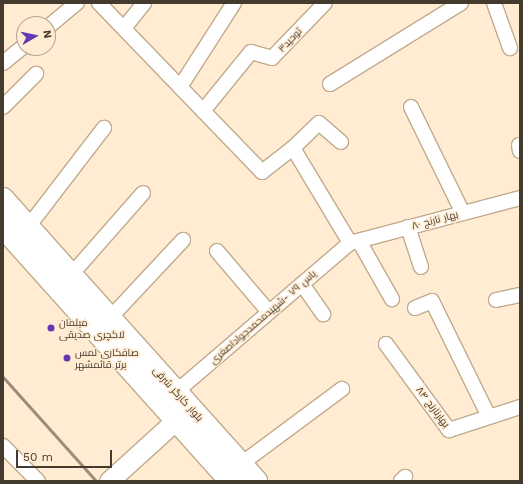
<!DOCTYPE html>
<meta charset="utf-8">
<style>
body{margin:0}
#map{position:relative;width:523px;height:484px;overflow:hidden;background:#ffecd3;font-family:"Work Sans",Cairo,sans-serif}
div>[style]{position:absolute}
[style*='--x']{left:calc(var(--x)*1px);top:calc(var(--y)*1px);width:calc(var(--w)*1px);rotate:calc(var(--a)*1deg)}
.roads{filter:drop-shadow(1px 0 #c1ab8d) drop-shadow(-1px 0 #c1ab8d) drop-shadow(0 1px #c1ab8d) drop-shadow(0 -1px #c1ab8d)}
.street>*{height:14px;margin:-7px;padding:0 7px;transform-origin:7px;border-radius:7px;background:#fff}
.secondary>*{height:19px;margin:-9.5px;padding:0 9.5px;transform-origin:9.5px;border-radius:9.5px;background:#fff}
.primary>*{height:22px;margin:-11px;padding:0 11px;transform-origin:11px;border-radius:11px;background:#fff}
.rail>*{height:3px;margin:-1.5px;padding:0 1.5px;transform-origin:1.5px;border-radius:1.5px;background:#9c8d7b}
.dots>*{width:11px;height:11px;translate:-50% -50%;box-sizing:border-box;border:2px solid #ffecd3;border-radius:50%}
span{translate:-50% -50%;white-space:nowrap;text-align:center;line-height:1.15;-webkit-text-stroke:3px #ffecd3;paint-order:stroke}
.street-label{font-size:10px;color:#443a2e}
.poi-label{font-size:10px;color:#443a2e}
.left{translate:0 -50%;text-align:left}
.frame{position:absolute;inset:0;border:4px solid #443a2e;pointer-events:none}
.north{position:absolute;left:16px;top:16px;width:40px;height:40px;box-sizing:border-box;background:#ffecd3;border:1px solid #b4a591;border-radius:50%;rotate:81deg;font-size:11px;font-weight:700;line-height:16px;text-align:center;color:#443a2e}
.north::after{content:'';display:block;margin:auto;width:14px;height:18px;background:#6438b0;clip-path:polygon(50% 0,100% 100%,50% 72%,0 100%)}
.scale{position:absolute;left:16px;top:450px;width:96px;height:18px;box-sizing:border-box;border:2px solid #443a2e;border-top:0;padding-left:5px;font-size:12px;line-height:14px;white-space:nowrap;color:#443a2e;-webkit-text-stroke:3px #ffecd3;paint-order:stroke}
</style>
<div id="map">
<div class="roads">
<div class="street">
<i style="--x:99;--y:3;--w:235;--a:46"></i>
<i style="--x:262;--y:172;--w:39;--a:-38"></i>
<i style="--x:293;--y:148;--w:111;--a:59"></i>
<i style="--x:494;--y:3;--w:48;--a:70.4"></i>
<i style="--x:48;--y:27;--w:38;--a:-40"></i>
<i style="--x:124;--y:28;--w:32;--a:-51"></i>
<i style="--x:3;--y:63;--w:27;--a:-39"></i>
<i style="--x:330;--y:84;--w:154;--a:-31.7"></i>
<i style="--x:180;--y:87;--w:100;--a:-57.3"></i>
<i style="--x:3;--y:107;--w:47;--a:-45"></i>
<i style="--x:411;--y:107;--w:118;--a:63.9"></i>
<i style="--x:203;--y:111;--w:76;--a:-50.9"></i>
<i style="--x:251;--y:52;--w:22;--a:16"></i>
<i style="--x:272;--y:58;--w:76;--a:-46.1"></i>
<i style="--x:519;--y:145;--w:6;--a:81"></i>
<i style="--x:293;--y:148;--w:36;--a:-44"></i>
<i style="--x:319;--y:123;--w:29;--a:41"></i>
<i style="--x:28;--y:227;--w:125;--a:-52.5"></i>
<i style="--x:408;--y:227;--w:42;--a:72"></i>
<i style="--x:359;--y:241;--w:67;--a:60.4"></i>
<i style="--x:217;--y:251;--w:80;--a:49.6"></i>
<i style="--x:71;--y:275;--w:109;--a:-48.7"></i>
<i style="--x:302;--y:284;--w:37;--a:55"></i>
<i style="--x:496;--y:300;--w:25;--a:-12"></i>
<i style="--x:415;--y:308;--w:18;--a:-22"></i>
<i style="--x:432;--y:301;--w:129;--a:63.8"></i>
<i style="--x:110;--y:318;--w:107;--a:-46.9"></i>
<i style="--x:386;--y:344;--w:107;--a:53.8"></i>
<i style="--x:449;--y:430;--w:75;--a:-17.9"></i>
<i style="--x:176;--y:392;--w:229;--a:-40.6"></i>
<i style="--x:350;--y:243;--w:176;--a:-14.8"></i>
<i style="--x:3;--y:446;--w:49;--a:45"></i>
<i style="--x:241;--y:464;--w:126;--a:-36.6"></i>
<i style="--x:401;--y:481;--w:6;--a:-45"></i>
</div>
<div class="secondary">
<i style="--x:109;--y:481;--w:91;--a:-42.3"></i>
</div>
<div class="primary">
<i style="--x:3;--y:199;--w:379;--a:48.1"></i>
<i style="--x:3;--y:227;--w:341;--a:48.1"></i>
</div>
</div>
<div class="rail">
<i style="--x:3;--y:377;--w:140;--a:48.2"></i>
</div>
<div class="dots">
<i style="left:51px;top:328px;background:#6438b0"></i>
<i style="left:67px;top:358px;background:#6438b0"></i>
</div>
<div class="street-label">
<span style="left:290px;top:40px;rotate:-46deg">توحید۳</span>
<span style="left:435px;top:220px;rotate:-15deg">بهار نارنج ۸۰</span>
<span style="left:263px;top:317px;rotate:-41deg">یاس ۷۹ -شهیدمحمدجواداصغری</span>
<span style="left:178px;top:394px;rotate:48deg">بلوار کارگر شرقی</span>
<span style="left:433px;top:407px;rotate:53deg">بهارنارنج ۸۴</span>
</div>
<div class="poi-label">
<span class="left" style="left:59px;top:328px">مبلمان<br>لاکچری صدیقی</span>
<span class="left" style="left:75px;top:358px">صافکاری لمس<br>برتر قائمشهر</span>
</div>
<div class="frame"></div>
<div class="north">N</div>
<div class="scale">50 m</div>
</div>
